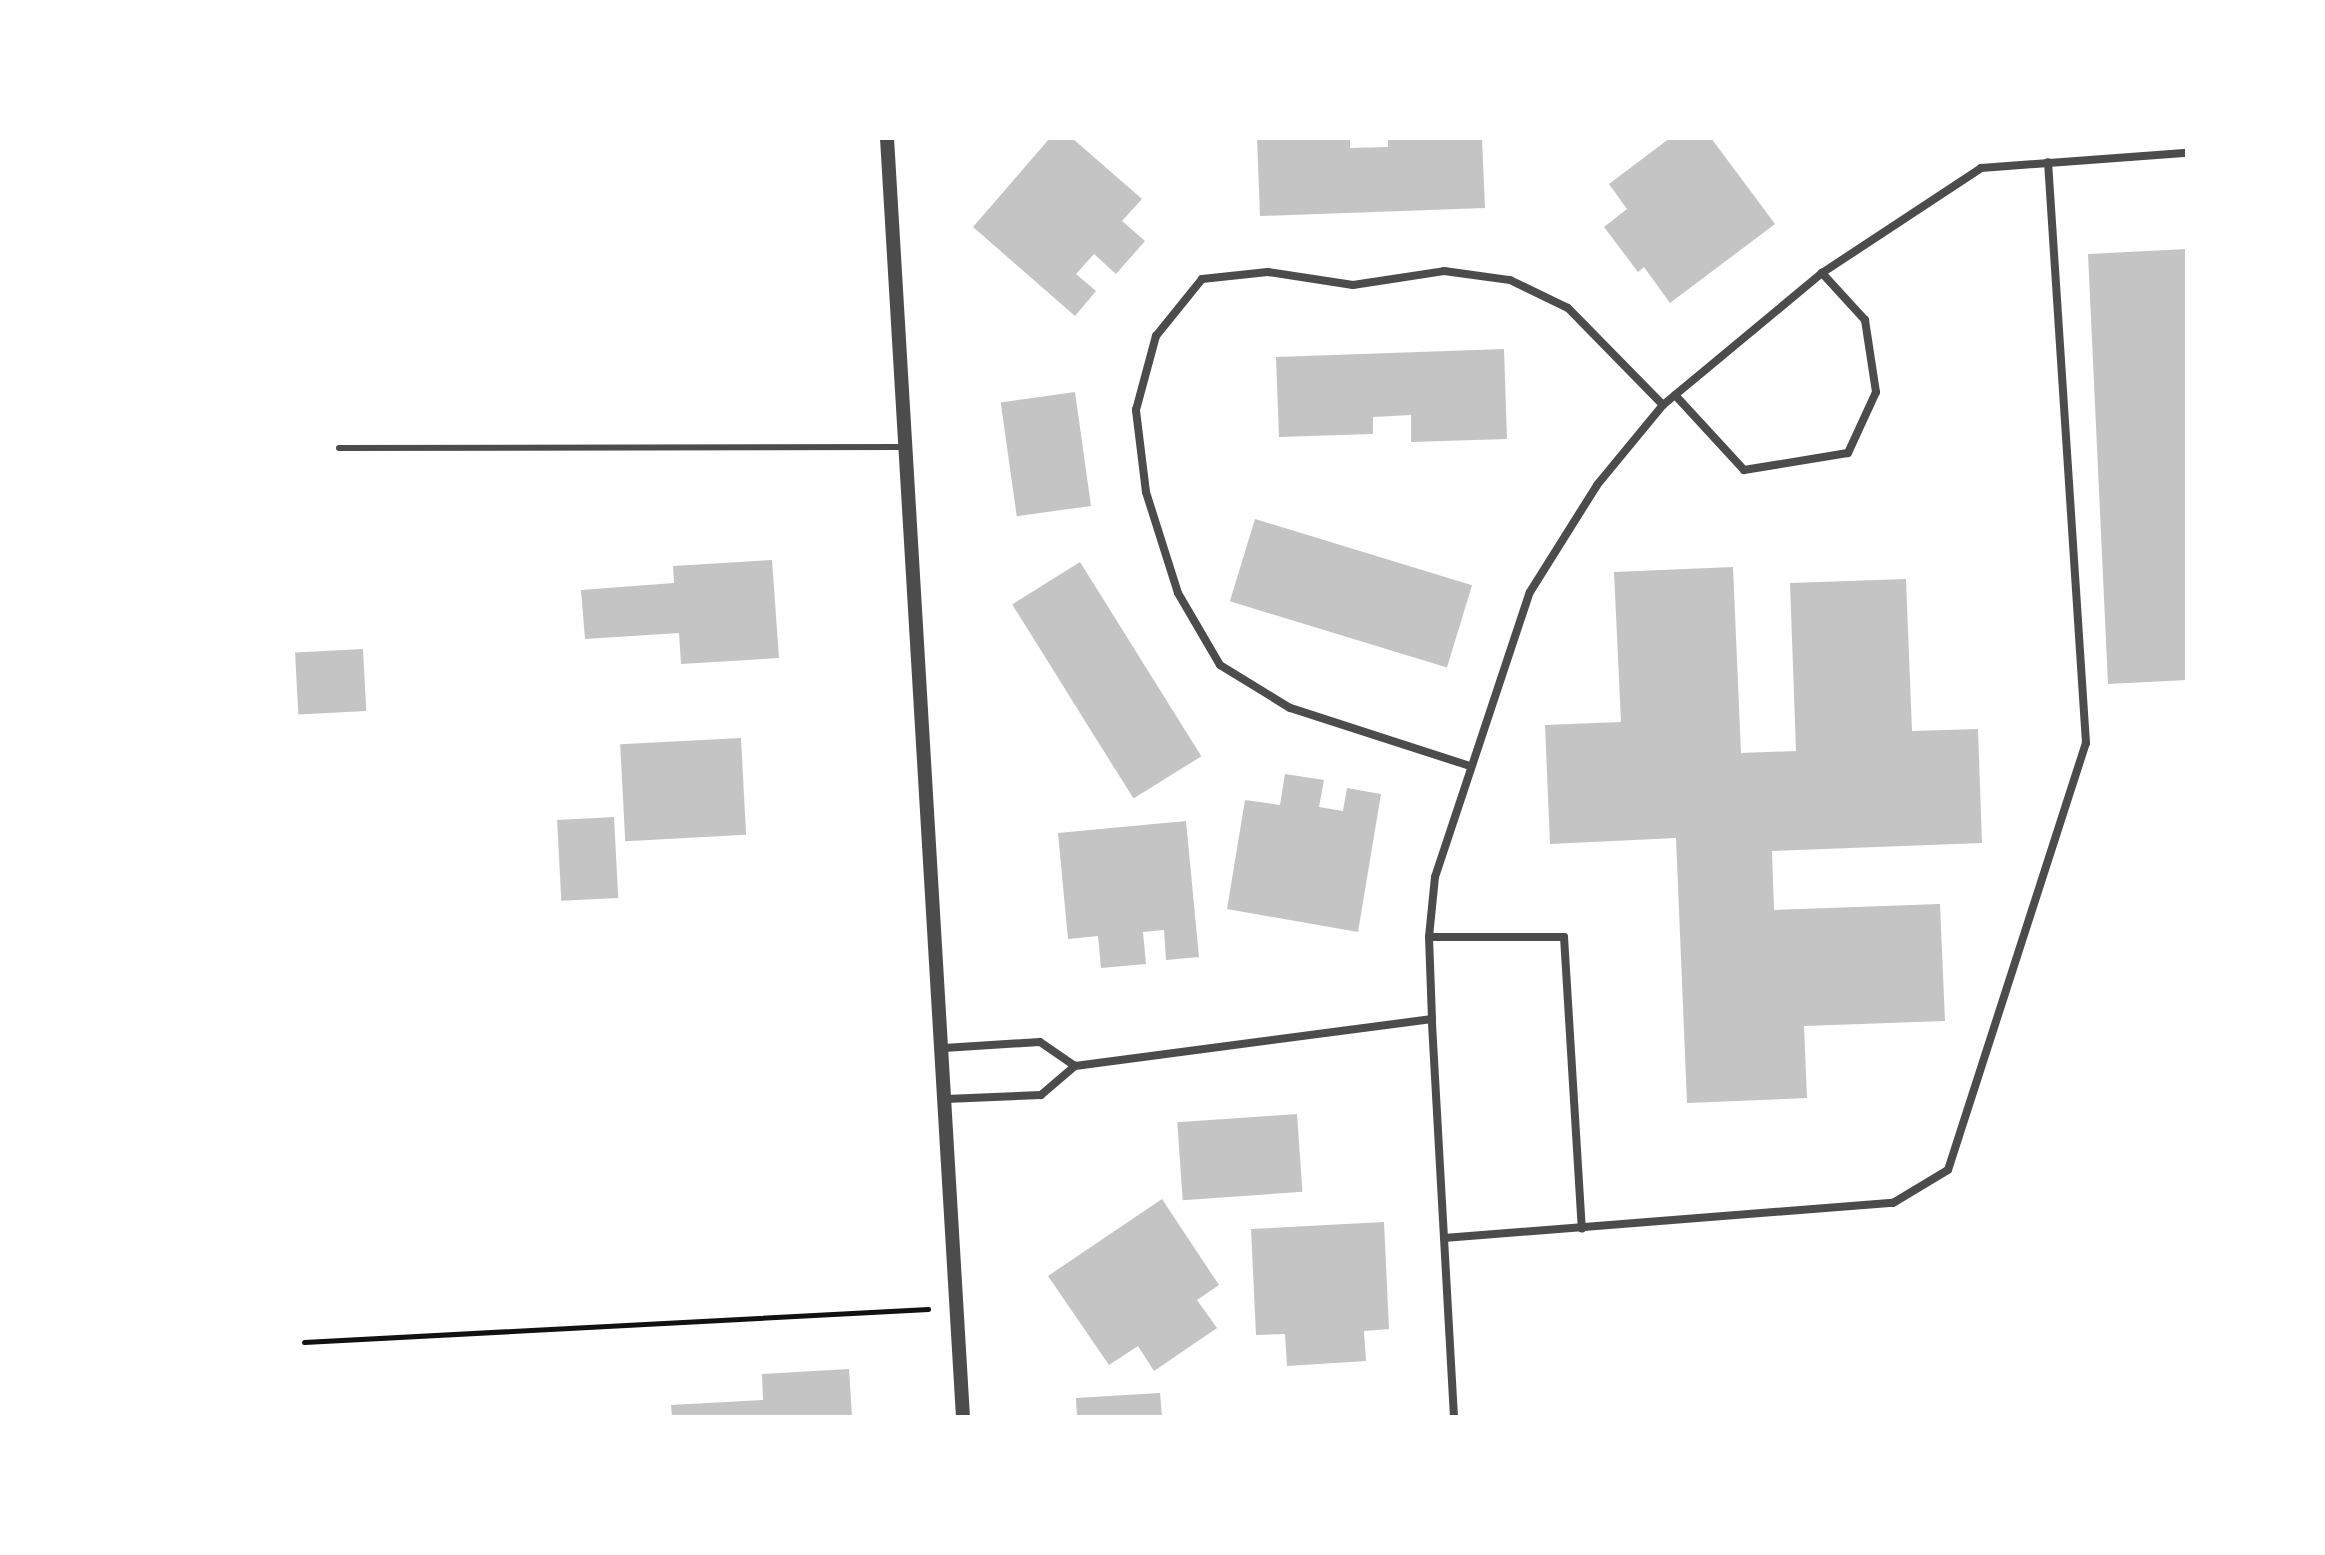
<!DOCTYPE html>
<style>
body{margin:0}
#map{position:relative;width:2325px;height:1555px;overflow:hidden;background:#fff;font-family:"Roboto Condensed",sans-serif}
div>[style]{position:absolute}
[style*='--x']{left:calc(var(--x)*1px);top:calc(var(--y)*1px);width:calc(var(--w)*1px);rotate:calc(var(--a)*1deg)}
.building>*{inset:0;background:#c4c4c4;transform-origin:0 0}
.path>*{height:5px;margin:-2.5px;padding:0 2.5px;transform-origin:2.5px;border-radius:2.5px;background:#111}
.service>*{height:6px;margin:-3px;padding:0 3px;transform-origin:3px;border-radius:3px;background:#4c4c4c}
.minor>*{height:8px;margin:-4px;padding:0 4px;transform-origin:4px;border-radius:4px;background:#4c4c4c}
.tertiary>*{height:14px;margin:-7px;padding:0 7px;transform-origin:7px;border-radius:7px;background:#4c4c4c}
span{translate:-50% -50%;white-space:nowrap;text-align:center;line-height:1.15;-webkit-text-stroke:8px #fff;paint-order:stroke}
.frame{position:absolute;inset:0;border:140px solid #fff;pointer-events:none}
</style>
<div id="map">
<div class="building">
<i style="clip-path:polygon(1050px 138px,1072px 138px,1142px 199px,1122px 221px,1145px 241px,1116px 274px,1094px 254px,1076px 274px,1096px 291px,1075px 316px,973px 227px)"></i>
<i style="clip-path:polygon(1257px 138px,1350px 138px,1350px 148px,1388px 147px,1388px 138px,1482px 138px,1485px 208px,1260px 216px)"></i>
<i style="clip-path:polygon(1670px 138px,1711px 138px,1775px 224px,1670px 303px,1644px 267px,1638px 272px,1604px 227px,1627px 209px,1609px 184px)"></i>
<i style="clip-path:polygon(2187px 249px,2187px 680px,2108px 684px,2088px 254px)"></i>
<i style="clip-path:polygon(1504px 349px,1507px 439px,1411px 442px,1411px 415px,1373px 417px,1373px 434px,1279px 437px,1276px 357px)"></i>
<i style="left:1075px;top:392px;width:115px;height:75px;rotate:82deg"></i>
<i style="left:1255px;top:519px;width:227px;height:86px;rotate:17deg"></i>
<i style="clip-path:polygon(772px 560px,779px 658px,681px 664px,679px 633px,585px 639px,581px 590px,674px 583px,673px 566px)"></i>
<i style="left:1080px;top:562px;width:229px;height:80px;rotate:58deg"></i>
<i style="clip-path:polygon(1733px 567px,1741px 753px,1796px 751px,1790px 583px,1906px 579px,1912px 731px,1978px 729px,1982px 843px,1772px 851px,1774px 910px,1940px 904px,1945px 1021px,1804px 1026px,1807px 1098px,1687px 1103px,1676px 838px,1550px 844px,1545px 725px,1621px 722px,1614px 572px)"></i>
<i style="left:363px;top:649px;width:62px;height:68px;rotate:87deg"></i>
<i style="left:741px;top:738px;width:97px;height:121px;rotate:87deg"></i>
<i style="clip-path:polygon(1285px 774px,1324px 780px,1319px 807px,1343px 811px,1347px 788px,1381px 794px,1358px 932px,1227px 909px,1245px 800px,1280px 805px)"></i>
<i style="left:614px;top:817px;width:81px;height:57px;rotate:87deg"></i>
<i style="clip-path:polygon(1186px 821px,1199px 957px,1166px 960px,1164px 930px,1143px 932px,1146px 964px,1101px 968px,1098px 936px,1068px 939px,1058px 833px)"></i>
<i style="left:1297px;top:1114px;width:78px;height:120px;rotate:86deg"></i>
<i style="clip-path:polygon(1162px 1199px,1219px 1285px,1197px 1300px,1217px 1328px,1154px 1371px,1138px 1346px,1109px 1365px,1048px 1276px)"></i>
<i style="clip-path:polygon(1384px 1222px,1389px 1329px,1364px 1331px,1366px 1361px,1287px 1366px,1285px 1334px,1256px 1335px,1251px 1229px)"></i>
<i style="clip-path:polygon(849px 1369px,852px 1417px,672px 1417px,671px 1405px,763px 1400px,762px 1374px)"></i>
<i style="clip-path:polygon(1160px 1393px,1162px 1417px,1077px 1417px,1076px 1398px)"></i>
</div>
<div class="path">
<i style="--x:304;--y:1342;--w:625;--a:-3.03"></i>
</div>
<div class="service">
<i style="--x:339;--y:448;--w:564;--a:-0.1"></i>
</div>
<div class="minor">
<i style="--x:1675;--y:395;--w:102;--a:47.4"></i>
<i style="--x:1744;--y:470;--w:105;--a:-9.3"></i>
<i style="--x:1848;--y:453;--w:67;--a:-65.3"></i>
<i style="--x:1876;--y:392;--w:73;--a:-98.7"></i>
<i style="--x:1865;--y:320;--w:64;--a:-132.5"></i>
<i style="--x:1470;--y:766;--w:189;--a:-162.1"></i>
<i style="--x:1290;--y:708;--w:82;--a:-148.4"></i>
<i style="--x:1220;--y:665;--w:83;--a:-120.3"></i>
<i style="--x:1178;--y:593;--w:106;--a:-107.6"></i>
<i style="--x:1146;--y:492;--w:83;--a:-97"></i>
<i style="--x:1136;--y:410;--w:77;--a:-74.9"></i>
<i style="--x:1156;--y:336;--w:73;--a:-51.1"></i>
<i style="--x:1202;--y:279;--w:66;--a:-6.1"></i>
<i style="--x:1268;--y:272;--w:86;--a:8.7"></i>
<i style="--x:1353;--y:285;--w:92;--a:-8.7"></i>
<i style="--x:1444;--y:271;--w:67;--a:7.8"></i>
<i style="--x:1510;--y:280;--w:64;--a:25.8"></i>
<i style="--x:1568;--y:308;--w:136;--a:45.6"></i>
<i style="--x:1429;--y:937;--w:135;--a:0"></i>
<i style="--x:1564;--y:937;--w:292;--a:86.5"></i>
<i style="--x:944;--y:1048;--w:96;--a:-3.6"></i>
<i style="--x:1040;--y:1042;--w:42;--a:34.4"></i>
<i style="--x:946;--y:1099;--w:95;--a:-2.4"></i>
<i style="--x:1041;--y:1095;--w:45;--a:-40.5"></i>
<i style="--x:1075;--y:1066;--w:360;--a:-7.5"></i>
<i style="--x:1444;--y:1238;--w:450;--a:-4.5"></i>
<i style="--x:1893;--y:1203;--w:64;--a:-31"></i>
<i style="--x:1948;--y:1170;--w:449;--a:-72.1"></i>
<i style="--x:2086;--y:743;--w:582;--a:-93.74"></i>
<i style="--x:1454;--y:1417;--w:399;--a:-93.2"></i>
<i style="--x:1432;--y:1019;--w:82;--a:-92.1"></i>
<i style="--x:1429;--y:937;--w:60;--a:-84.3"></i>
<i style="--x:1435;--y:877;--w:300;--a:-71.6"></i>
<i style="--x:1530;--y:592;--w:126;--a:-57.9"></i>
<i style="--x:1597;--y:485;--w:104;--a:-50.5"></i>
<i style="--x:1663;--y:405;--w:207;--a:-39.7"></i>
<i style="--x:1822;--y:273;--w:191;--a:-33.4"></i>
<i style="--x:1981;--y:168;--w:207;--a:-4.2"></i>
</div>
<div class="tertiary">
<i style="--x:887;--y:138;--w:1281;--a:86.6"></i>
</div>
<div class="frame"></div>
</div>
